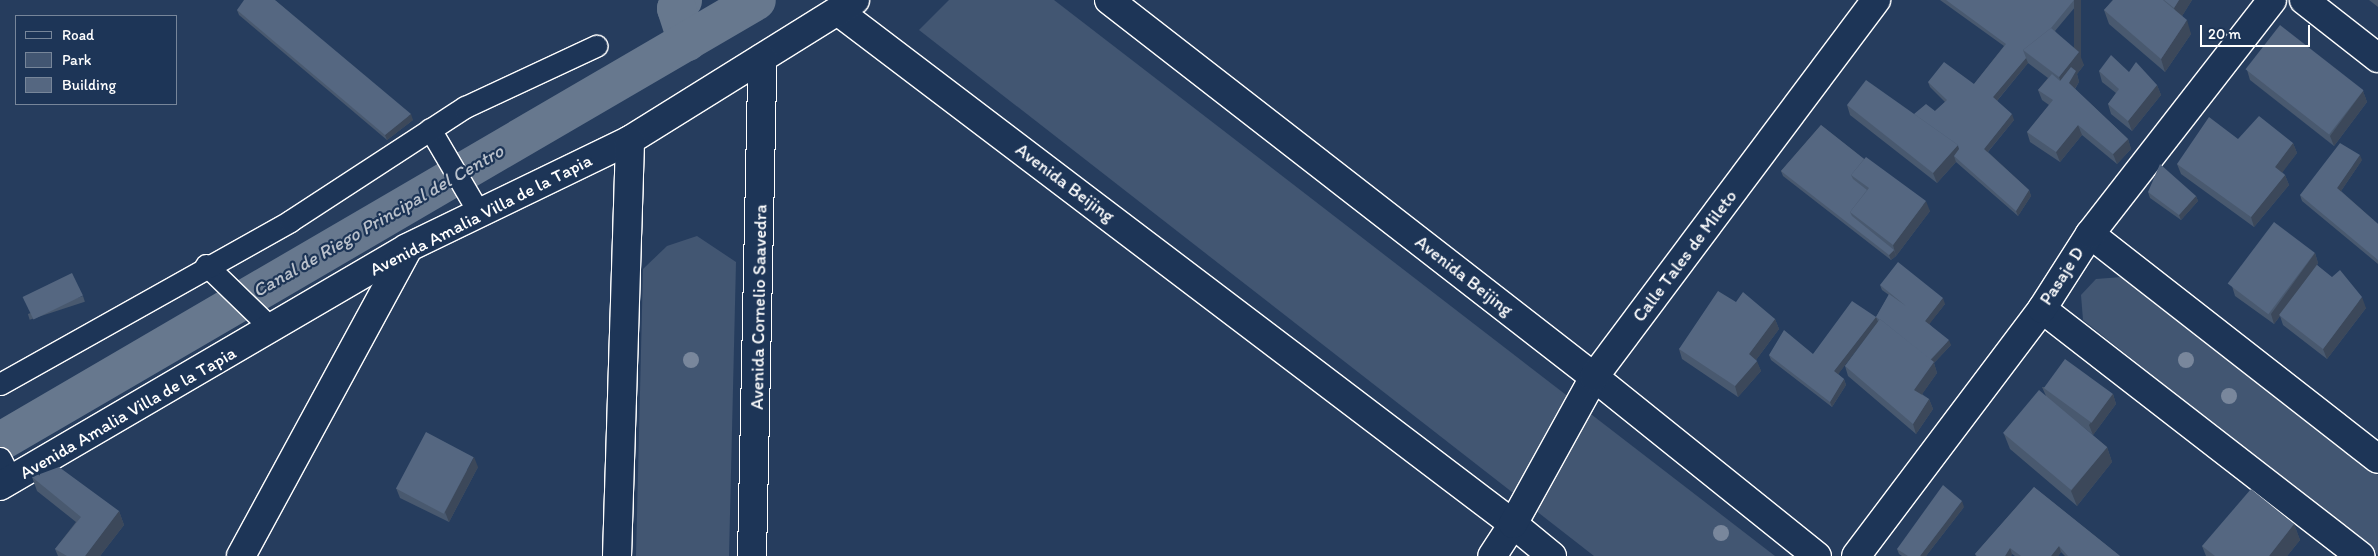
<!DOCTYPE html>
<style>
body{margin:0}
#map{position:relative;width:2378px;height:556px;overflow:hidden;background:#263d5e;font-family:Itim,sans-serif}
div>[style]{position:absolute}
[style*='--x']{left:calc(var(--x)*1px);top:calc(var(--y)*1px);width:calc(var(--w)*1px);rotate:calc(var(--a)*1deg)}
.green>*{inset:0;background:#425672}
.canal>*{height:39px;margin:-19.5px;padding:0 19.5px;transform-origin:19.5px;border-radius:19.5px;background:#67788e}
.roads{filter:drop-shadow(1px 0 #fff) drop-shadow(-1px 0 #fff) drop-shadow(0 1px #fff) drop-shadow(0 -1px #fff)}
.lane>*{height:21px;margin:-10.5px;padding:0 10.5px;transform-origin:10.5px;border-radius:10.5px;background:#1d3557}
.street>*{height:28px;margin:-14px;padding:0 14px;transform-origin:14px;border-radius:14px;background:#1d3557}
.secondary>*{height:28px;margin:-14px;padding:0 14px;transform-origin:14px;border-radius:14px;background:#1d3557}
.trees>*{width:16px;height:16px;margin:-8px;border-radius:50%;background:#79879c}
.wall>*{inset:0;background:#49596f;transform-origin:0 0}
.shaded-wall>*{inset:0;background:#3c485a;transform-origin:0 0}
.building>*{inset:0;background:#556781;transform-origin:0 0}
span{translate:-50% -50%;white-space:nowrap;text-align:center;line-height:1.15;-webkit-text-stroke:4.5px #1d3557;paint-order:stroke}
.street-label{font-size:18px;color:#fff}
.water-label{font-size:19px;color:#bbc2cc;font-style:italic}
.legend{position:absolute;left:15px;top:15px;width:162px;height:90px;box-sizing:border-box;background:#1d3557;border:1px solid #77869a;margin:0;padding:6px 9px;list-style:none;font-size:15px;color:#fff}
.legend li{display:flex;align-items:center;gap:10px;height:25px}
.legend b{width:25px;border:1px solid #77869a}
.scale{position:absolute;left:2200px;top:25px;width:110px;height:22px;box-sizing:border-box;border:2px solid #fff;border-top:0;padding-left:6px;font-size:15px;line-height:18px;white-space:nowrap;color:#fff;-webkit-text-stroke:4px #1d3557;paint-order:stroke}
</style>
<div id="map">
<div class="green">
<i style="clip-path:polygon(949px 0,1054px 0,1775px 556px,1594px 556px,919px 30px)"></i>
<i style="clip-path:polygon(697px 236px,736px 262px,729px 556px,636px 556px,643px 269px,667px 246px)"></i>
<i style="clip-path:polygon(2122px 277px,2378px 475px,2378px 555px,2083px 320px,2081px 295px,2096px 279px)"></i>
</div>
<div class="canal">
<i style="--x:682;--y:0;--w:10;--a:127"></i>
<i style="--x:676;--y:8;--w:35;--a:72"></i>
<i style="--x:0;--y:441;--w:875;--a:-30.26"></i>
</div>
<div class="roads">
<div class="lane">
<i style="--x:430;--y:129;--w:97;--a:59.7"></i>
<i style="--x:206;--y:265;--w:92;--a:44.1"></i>
<i style="--x:0;--y:384;--w:333;--a:-29.3"></i>
<i style="--x:290;--y:221;--w:209;--a:-33.1"></i>
<i style="--x:465;--y:107;--w:145;--a:-25"></i>
<i style="--x:0;--y:458;--w:25;--a:63"></i>
</div>
<div class="street">
<i style="--x:1109;--y:0;--w:614;--a:37.86"></i>
<i style="--x:2304;--y:0;--w:94;--a:38.1"></i>
<i style="--x:839;--y:12;--w:846;--a:37.22"></i>
<i style="--x:1513;--y:524;--w:38;--a:123"></i>
<i style="--x:2090;--y:234;--w:365;--a:38"></i>
<i style="--x:2042;--y:309;--w:403;--a:37.8"></i>
<i style="--x:0;--y:486;--w:471;--a:-30.3"></i>
<i style="--x:407;--y:248;--w:248;--a:-25.8"></i>
<i style="--x:630;--y:140;--w:265;--a:-31.9"></i>
<i style="--x:241;--y:556;--w:348;--a:-61.5"></i>
<i style="--x:617;--y:556;--w:416;--a:-88.2"></i>
<i style="--x:752;--y:556;--w:498;--a:-88.8"></i>
<i style="--x:1856;--y:556;--w:309;--a:-53"></i>
<i style="--x:2042;--y:309;--w:89;--a:-57.4"></i>
<i style="--x:2090;--y:234;--w:296;--a:-52.1"></i>
</div>
<div class="secondary">
<i style="--x:1594;--y:377;--w:286;--a:38.8"></i>
<i style="--x:1552;--y:556;--w:50;--a:-140.6"></i>
<i style="--x:1513;--y:524;--w:168;--a:-61.1"></i>
<i style="--x:1594;--y:377;--w:471;--a:-53.2"></i>
</div>
</div>
<div class="trees">
<i style="left:691px;top:360px"></i>
<i style="left:2186px;top:360px"></i>
<i style="left:2229px;top:396px"></i>
<i style="left:1721px;top:533px"></i>
</div>
<div class="wall">
<i style="clip-path:polygon(1940px 0,2081px 0,2055px 31px,2084px 65px,2077px 74px,2079px 82px,2075px 89px,2128px 139px,2131px 149px,2117px 164px,2082px 135px,2060px 162px,2030px 142px,2027px 132px,2049px 105px,2042px 100px,2038px 90px,2048px 78px,2028px 63px,1997px 101px,2014px 120px,1988px 152px,2029px 190px,2031px 196px,2018px 216px,1956px 162px,1937px 183px,1850px 115px,1847px 105px,1914px 114px,1935px 111px,1945px 102px,1930px 87px,1928px 82px,1974px 84px,2004px 46px)"></i>
<i style="clip-path:polygon(2113px 0,2192px 0,2182px 16px,2191px 34px,2165px 72px,2109px 24px,2104px 10px)"></i>
<i style="clip-path:polygon(2369px 0,2378px 0,2378px 7px)"></i>
<i style="clip-path:polygon(276px 1px,413px 120px,387px 140px,239px 15px,237px 10px)"></i>
<i style="clip-path:polygon(2247px 70px,2363px 91px,2367px 102px,2334px 146px,2250px 80px)"></i>
<i style="clip-path:polygon(2099px 71px,2129px 72px,2157px 85px,2161px 95px,2132px 131px,2111px 114px,2108px 104px,2116px 93px,2102px 82px)"></i>
<i style="clip-path:polygon(1821px 125px,1930px 211px,1896px 256px,1891px 260px,1783px 176px,1781px 171px)"></i>
<i style="clip-path:polygon(2238px 139px,2293px 143px,2297px 153px,2282px 172px,2285px 175px,2289px 185px,2254px 227px,2181px 174px,2177px 164px)"></i>
<i style="clip-path:polygon(2362px 160px,2341px 191px,2378px 224px,2378px 264px,2302px 201px,2300px 195px)"></i>
<i style="clip-path:polygon(2148px 192px,2196px 196px,2198px 201px,2181px 220px,2150px 198px)"></i>
<i style="clip-path:polygon(2315px 253px,2318px 263px,2317px 265px,2366px 308px,2327px 359px,2283px 325px,2280px 316px,2274px 324px,2235px 296px,2232px 286px)"></i>
<i style="clip-path:polygon(1880px 285px,1945px 304px,1929px 324px,1951px 345px,1934px 363px,1937px 373px,1922px 394px,1929px 399px,1933px 409px,1916px 434px,1848px 376px,1845px 366px,1878px 322px,1838px 374px,1844px 379px,1846px 385px,1832px 407px,1771px 360px,1769px 355px,1813px 354px,1876px 317px,1889px 295px,1882px 290px)"></i>
<i style="left:83px;top:296px;width:6px;height:58px;rotate:72deg"></i>
<i style="clip-path:polygon(1736px 302px,1775px 319px,1779px 329px,1756px 360px,1761px 371px,1738px 397px,1682px 359px,1679px 349px)"></i>
<i style="clip-path:polygon(2042px 387px,2113px 394px,2116px 404px,2093px 435px,2076px 421px,2107px 447px,2112px 462px,2077px 506px,2010px 449px,2004px 434px,2046px 396px)"></i>
<i style="clip-path:polygon(478px 467px,449px 522px,400px 498px,396px 488px)"></i>
<i style="clip-path:polygon(32px 477px,119px 511px,124px 525px,100px 556px,58px 556px,55px 549px,76px 522px,37px 491px)"></i>
<i style="clip-path:polygon(2034px 487px,2120px 556px,2065px 556px,2061px 552px,2058px 556px,2015px 556px,2012px 554px,2011px 556px,1976px 556px,1975px 554px)"></i>
<i style="clip-path:polygon(1964px 507px,1926px 556px,1902px 556px,1899px 554px,1897px 549px)"></i>
<i style="clip-path:polygon(2294px 524px,2300px 540px,2287px 556px,2206px 556px,2202px 546px)"></i>
</div>
<div class="shaded-wall">
<i style="left:2074px;top:0;width:7px;height:70px"></i>
<i style="clip-path:polygon(2179px 0,2192px 0,2179px 21px,2174px 8px)"></i>
<i style="clip-path:polygon(2187px 20px,2191px 34px,2165px 72px,2161px 59px)"></i>
<i style="clip-path:polygon(2079px 52px,2084px 65px,2077px 74px,2079px 82px,2072px 93px,2064px 91px,2059px 77px)"></i>
<i style="clip-path:polygon(2026px 58px,2028px 63px,1995px 103px,1993px 97px)"></i>
<i style="clip-path:polygon(2157px 85px,2161px 95px,2132px 131px,2128px 121px)"></i>
<i style="clip-path:polygon(2363px 91px,2367px 102px,2334px 146px,2330px 136px)"></i>
<i style="clip-path:polygon(411px 114px,413px 120px,387px 140px,385px 135px)"></i>
<i style="clip-path:polygon(2012px 114px,2014px 120px,1986px 154px,1984px 149px)"></i>
<i style="clip-path:polygon(2078px 125px,2082px 135px,2060px 162px,2056px 152px)"></i>
<i style="clip-path:polygon(2128px 139px,2131px 149px,2117px 164px,2113px 154px)"></i>
<i style="clip-path:polygon(2293px 143px,2297px 153px,2279px 177px,2275px 167px)"></i>
<i style="clip-path:polygon(1958px 145px,1961px 155px,1954px 156px,1956px 162px,1937px 183px,1933px 173px)"></i>
<i style="clip-path:polygon(2360px 155px,2362px 160px,2339px 194px,2337px 188px)"></i>
<i style="clip-path:polygon(2285px 175px,2289px 185px,2254px 227px,2251px 217px)"></i>
<i style="clip-path:polygon(2029px 190px,2031px 196px,2018px 216px,2016px 211px)"></i>
<i style="clip-path:polygon(2196px 196px,2198px 201px,2181px 220px,2179px 215px)"></i>
<i style="clip-path:polygon(1926px 201px,1930px 211px,1896px 256px,1893px 245px)"></i>
<i style="clip-path:polygon(1894px 250px,1896px 256px,1891px 260px,1889px 255px)"></i>
<i style="clip-path:polygon(2315px 253px,2318px 263px,2280px 316px,2279px 315px,2280px 316px,2274px 324px,2271px 314px)"></i>
<i style="clip-path:polygon(2362px 297px,2366px 308px,2327px 359px,2323px 349px)"></i>
<i style="clip-path:polygon(1943px 298px,1945px 304px,1927px 327px,1925px 321px)"></i>
<i style="clip-path:polygon(1876px 317px,1878px 322px,1836px 377px,1834px 371px)"></i>
<i style="clip-path:polygon(1775px 319px,1779px 329px,1753px 364px,1749px 354px)"></i>
<i style="clip-path:polygon(1949px 340px,1951px 345px,1934px 363px,1937px 373px,1918px 400px,1914px 390px,1929px 362px)"></i>
<i style="clip-path:polygon(1757px 361px,1761px 371px,1738px 397px,1735px 386px)"></i>
<i style="clip-path:polygon(1844px 379px,1846px 385px,1832px 407px,1830px 402px)"></i>
<i style="clip-path:polygon(2113px 394px,2116px 404px,2093px 435px,2089px 425px)"></i>
<i style="clip-path:polygon(1929px 399px,1933px 409px,1916px 434px,1913px 424px)"></i>
<i style="clip-path:polygon(2107px 447px,2112px 462px,2077px 506px,2071px 491px)"></i>
<i style="clip-path:polygon(474px 457px,478px 467px,449px 522px,445px 512px)"></i>
<i style="clip-path:polygon(1962px 501px,1964px 507px,1926px 556px,1920px 556px)"></i>
<i style="clip-path:polygon(119px 511px,124px 525px,100px 556px,85px 556px)"></i>
<i style="clip-path:polygon(2294px 524px,2300px 540px,2287px 556px,2269px 556px)"></i>
<i style="clip-path:polygon(2059px 546px,2061px 552px,2058px 556px,2051px 556px)"></i>
<i style="clip-path:polygon(2010px 548px,2012px 554px,2011px 556px,2005px 556px)"></i>
</div>
<div class="building">
<i style="clip-path:polygon(244px 0,275px 0,411px 114px,385px 135px,237px 10px)"></i>
<i style="clip-path:polygon(1946px 0,2074px 0,2051px 28px,2023px 50px,2026px 58px,1993px 97px,2012px 114px,1984px 149px,2029px 190px,2016px 211px,1954px 156px,1959px 149px,1958px 145px,1914px 114px,1926px 104px,1935px 111px,1947px 100px,1928px 82px,1944px 62px,1974px 84px,2006px 44px)"></i>
<i style="clip-path:polygon(2113px 0,2163px 0,2187px 20px,2161px 59px,2104px 10px)"></i>
<i style="clip-path:polygon(2164px 0,2179px 0,2174px 8px)"></i>
<i style="left:2280px;top:25px;width:106px;height:56px;rotate:38deg"></i>
<i style="clip-path:polygon(2051px 28px,2079px 52px,2059px 77px,2023px 50px)"></i>
<i style="clip-path:polygon(2111px 55px,2129px 72px,2136px 62px,2157px 85px,2128px 121px,2108px 104px,2119px 89px,2099px 71px)"></i>
<i style="clip-path:polygon(2071px 67px,2076px 71px,2069px 83px,2128px 139px,2113px 154px,2078px 125px,2056px 152px,2027px 132px,2053px 100px,2038px 90px,2052px 74px,2060px 81px)"></i>
<i style="clip-path:polygon(1866px 80px,1958px 145px,1933px 173px,1847px 105px)"></i>
<i style="clip-path:polygon(2259px 116px,2293px 143px,2275px 167px,2285px 175px,2251px 217px,2177px 164px,2209px 117px,2238px 139px)"></i>
<i style="clip-path:polygon(1821px 125px,1864px 159px,1851px 175px,1853px 179px,1867px 190px,1850px 212px,1852px 216px,1894px 250px,1889px 255px,1781px 171px)"></i>
<i style="clip-path:polygon(2340px 143px,2360px 155px,2337px 188px,2378px 224px,2378px 260px,2300px 195px)"></i>
<i style="clip-path:polygon(1866px 157px,1926px 201px,1893px 245px,1850px 212px,1869px 188px,1851px 175px)"></i>
<i style="clip-path:polygon(2160px 164px,2196px 196px,2179px 215px,2148px 192px)"></i>
<i style="left:2274px;top:222px;width:51px;height:77px;rotate:37deg"></i>
<i style="clip-path:polygon(1898px 262px,1943px 298px,1925px 321px,1949px 340px,1930px 360px,1880px 319px,1880px 320px,1876px 317px,1889px 294px,1906px 306px,1880px 285px)"></i>
<i style="clip-path:polygon(2317px 265px,2332px 277px,2340px 270px,2362px 297px,2323px 349px,2279px 315px)"></i>
<i style="left:72px;top:273px;width:25px;height:55px;rotate:64deg"></i>
<i style="clip-path:polygon(1718px 291px,1736px 302px,1743px 292px,1775px 319px,1749px 354px,1757px 361px,1735px 386px,1679px 349px)"></i>
<i style="clip-path:polygon(1852px 301px,1876px 317px,1834px 371px,1844px 379px,1830px 402px,1769px 355px,1784px 330px,1813px 354px)"></i>
<i style="clip-path:polygon(1880px 319px,1934px 362px,1914px 390px,1929px 399px,1913px 424px,1845px 366px)"></i>
<i style="left:2065px;top:359px;width:59px;height:36px;rotate:36deg"></i>
<i style="left:2039px;top:390px;width:89px;height:56px;rotate:40deg"></i>
<i style="left:426px;top:432px;width:54px;height:64px;rotate:28deg"></i>
<i style="clip-path:polygon(59px 467px,119px 511px,85px 556px,67px 556px,55px 549px,81px 517px,32px 477px)"></i>
<i style="clip-path:polygon(1943px 485px,1962px 501px,1920px 556px,1908px 556px,1897px 549px)"></i>
<i style="clip-path:polygon(2034px 487px,2120px 556px,2068px 556px,2059px 546px,2051px 556px,2021px 556px,2010px 548px,2005px 556px,1977px 556px,1975px 554px)"></i>
<i style="clip-path:polygon(2251px 489px,2294px 524px,2269px 556px,2215px 556px,2202px 546px)"></i>
</div>
<div class="street-label">
<span style="left:1065px;top:183px;rotate:37deg">Avenida Beijing</span>
<span style="left:481px;top:215px;rotate:-27deg">Avenida Amalia Villa de la Tapia</span>
<span style="left:1685px;top:256px;rotate:-53deg">Calle Tales de Mileto</span>
<span style="left:1464px;top:276px;rotate:38deg">Avenida Beijing</span>
<span style="left:2062px;top:276px;rotate:-57deg">Pasaje D</span>
<span style="left:759px;top:307px;rotate:-89deg">Avenida Cornelio Saavedra</span>
<span style="left:128px;top:413px;rotate:-30deg">Avenida Amalia Villa de la Tapia</span>
</div>
<div class="water-label">
<span style="left:378px;top:221px;rotate:-30deg">Canal de Riego Principal del Centro</span>
</div>
<ul class="legend">
<li><b style="height:6px;background:#1d3557"></b>Road</li>
<li><b style="height:14px;background:#425672"></b>Park</li>
<li><b style="height:14px;background:#556781"></b>Building</li>
</ul>
<div class="scale">20 m</div>
</div>
